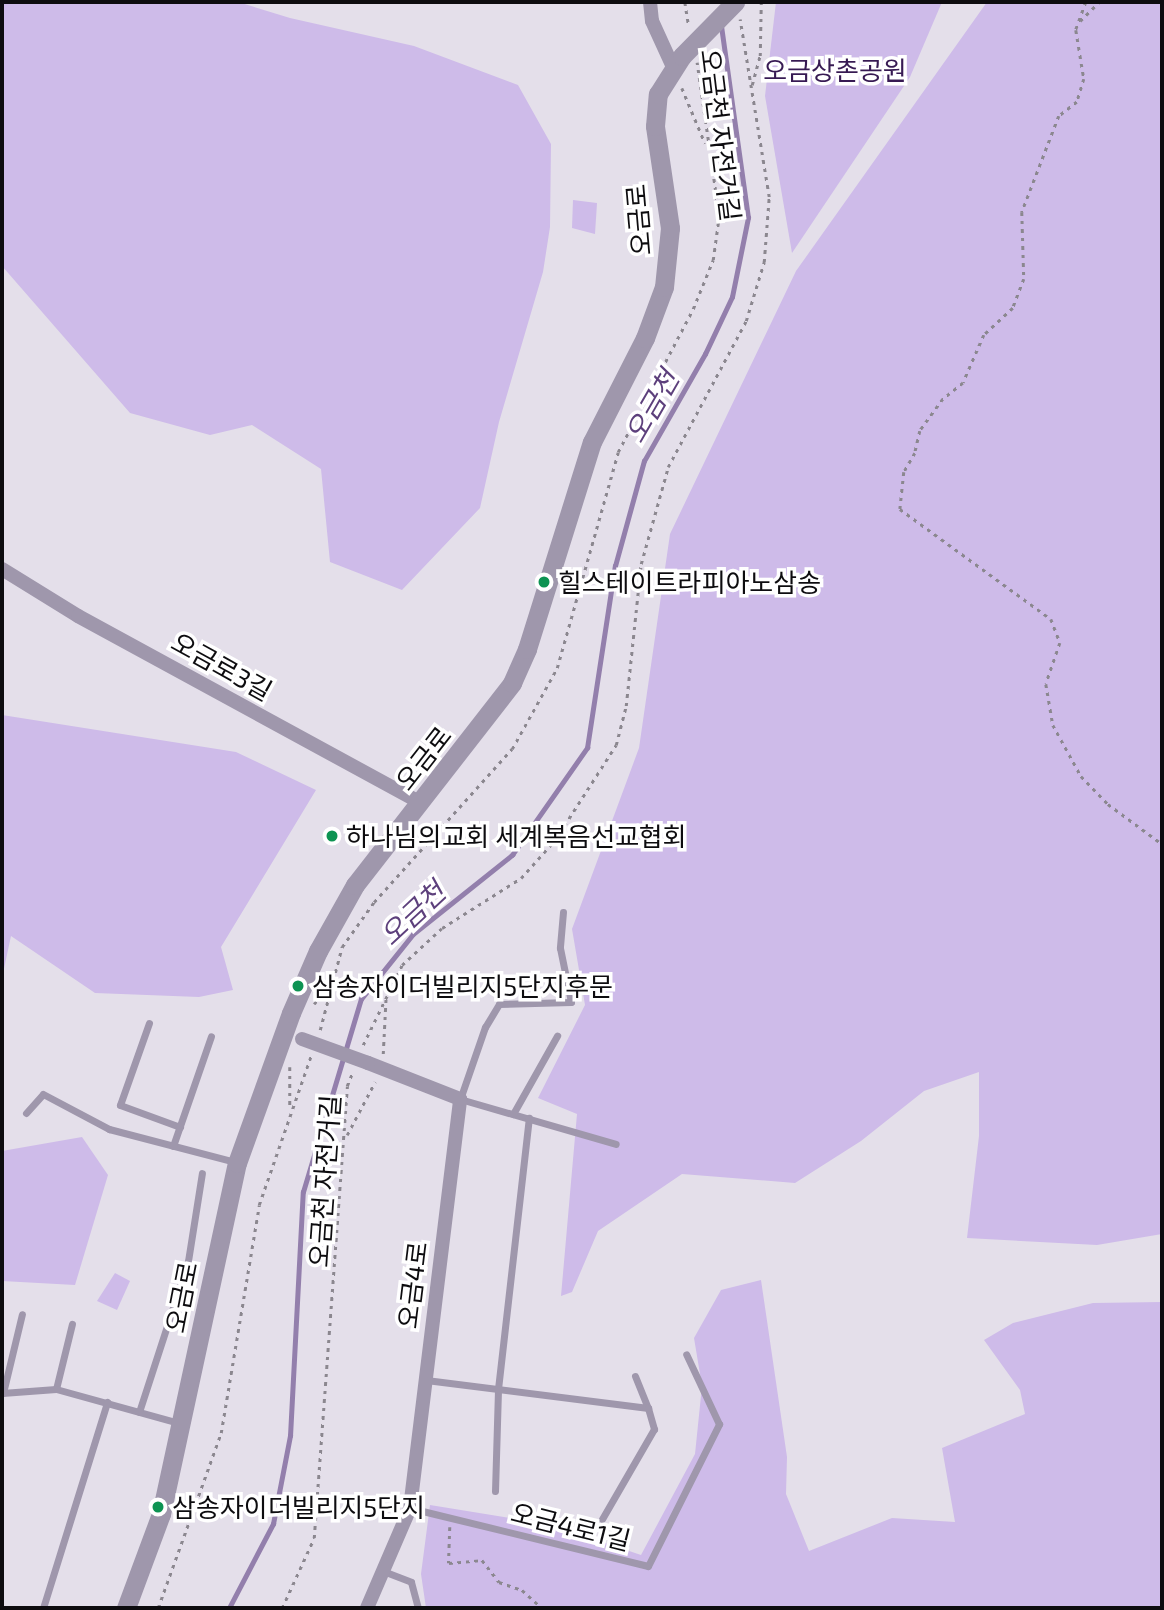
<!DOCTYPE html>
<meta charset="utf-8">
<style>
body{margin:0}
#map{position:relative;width:1164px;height:1610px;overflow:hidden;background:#e4dfea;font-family:"Exo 2","Noto Sans KR",sans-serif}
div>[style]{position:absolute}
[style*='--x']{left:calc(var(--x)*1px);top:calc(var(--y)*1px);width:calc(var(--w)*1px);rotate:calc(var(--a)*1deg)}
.green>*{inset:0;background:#cebbe9}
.stream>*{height:4.5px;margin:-2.25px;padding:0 2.25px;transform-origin:2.25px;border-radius:2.25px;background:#937fac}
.path>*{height:2.5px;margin-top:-1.25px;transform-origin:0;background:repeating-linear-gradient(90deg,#8b878f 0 3.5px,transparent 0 8.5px)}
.service>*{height:7px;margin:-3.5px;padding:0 3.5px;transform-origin:3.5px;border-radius:3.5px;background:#9f97ac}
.minor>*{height:14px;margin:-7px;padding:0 7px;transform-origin:7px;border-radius:7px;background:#9f97ac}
.tertiary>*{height:19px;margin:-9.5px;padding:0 9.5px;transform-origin:9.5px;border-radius:9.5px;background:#9f97ac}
.minor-bridge>*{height:14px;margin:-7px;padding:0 7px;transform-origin:7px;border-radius:7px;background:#9f97ac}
.tertiary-bridge>*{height:19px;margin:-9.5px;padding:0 9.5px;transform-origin:9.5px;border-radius:9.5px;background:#9f97ac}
.dots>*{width:19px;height:19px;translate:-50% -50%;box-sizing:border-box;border:4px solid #fff;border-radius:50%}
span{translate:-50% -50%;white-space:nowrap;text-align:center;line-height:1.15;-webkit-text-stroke:7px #fff;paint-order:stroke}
.park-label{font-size:26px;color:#371a53}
.street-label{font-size:26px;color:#0d0c0f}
.poi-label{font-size:26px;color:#0d0c0f}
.left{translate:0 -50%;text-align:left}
.water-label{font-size:28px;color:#5d407c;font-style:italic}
.frame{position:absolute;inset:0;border:4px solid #0d0c0f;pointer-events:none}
</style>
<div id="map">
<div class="green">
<i style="clip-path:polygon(2px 2px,238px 2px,290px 18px,414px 46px,518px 85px,551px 144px,550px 227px,543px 272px,499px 422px,480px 508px,402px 590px,330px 562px,321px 469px,252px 425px,210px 435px,130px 413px,2px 266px)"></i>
<i style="clip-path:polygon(776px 2px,942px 2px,910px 77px,792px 253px,765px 96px)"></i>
<i style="clip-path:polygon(987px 2px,1162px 2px,1162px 1234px,1097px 1245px,967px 1238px,979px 1136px,979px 1072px,924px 1091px,861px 1141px,795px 1183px,682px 1174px,598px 1231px,572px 1292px,561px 1296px,577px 1114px,538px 1098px,585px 1005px,572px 929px,639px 748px,670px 534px,796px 271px)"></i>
<i style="clip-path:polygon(573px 200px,597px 203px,595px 234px,572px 228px)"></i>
<i style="clip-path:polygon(2px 715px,236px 752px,316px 790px,221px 947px,233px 990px,199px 997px,95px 993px,11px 936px,2px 978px)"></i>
<i style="clip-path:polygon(82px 1137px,108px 1175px,75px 1285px,2px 1281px,2px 1151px)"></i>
<i style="clip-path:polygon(115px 1273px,130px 1281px,117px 1310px,97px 1301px)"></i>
<i style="clip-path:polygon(761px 1280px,787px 1457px,786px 1494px,809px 1551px,892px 1518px,955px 1522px,942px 1448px,1025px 1414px,1020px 1390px,984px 1340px,1013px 1323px,1093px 1303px,1162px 1302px,1162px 1608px,426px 1608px,421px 1574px,430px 1505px,552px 1525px,641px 1555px,695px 1454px,702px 1386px,694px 1338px,721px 1290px)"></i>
</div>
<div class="stream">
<i style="--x:229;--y:1608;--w:95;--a:-62.4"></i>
<i style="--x:273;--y:1524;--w:90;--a:-79.1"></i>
<i style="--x:290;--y:1436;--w:244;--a:-87"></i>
<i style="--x:303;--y:1192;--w:202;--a:-73.3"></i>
<i style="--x:361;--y:999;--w:83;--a:-51.3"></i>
<i style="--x:413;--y:934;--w:127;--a:-38.6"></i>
<i style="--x:512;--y:855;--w:131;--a:-55"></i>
<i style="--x:587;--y:748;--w:184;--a:-81.3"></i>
<i style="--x:615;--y:566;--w:109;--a:-74.6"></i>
<i style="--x:644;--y:461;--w:123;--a:-60.3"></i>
<i style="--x:705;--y:354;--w:63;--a:-64.7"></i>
<i style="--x:732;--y:297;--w:81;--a:-78.6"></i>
<i style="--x:748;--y:218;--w:193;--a:-98"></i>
</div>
<div class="path">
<i style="--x:685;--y:2;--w:24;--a:81"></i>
<i style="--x:1086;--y:2;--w:30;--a:110"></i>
<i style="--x:1076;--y:30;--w:50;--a:80.7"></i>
<i style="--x:1084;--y:79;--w:24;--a:107"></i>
<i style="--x:1077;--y:102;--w:23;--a:142"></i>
<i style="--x:1059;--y:116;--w:103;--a:111.1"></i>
<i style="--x:1022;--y:212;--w:67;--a:88.3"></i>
<i style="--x:1024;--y:279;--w:31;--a:111"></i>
<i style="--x:1013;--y:308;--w:40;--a:137"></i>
<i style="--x:984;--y:335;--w:52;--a:113.6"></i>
<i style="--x:963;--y:383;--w:26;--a:141"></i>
<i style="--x:943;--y:399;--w:39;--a:126"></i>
<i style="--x:920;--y:431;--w:23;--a:103"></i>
<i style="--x:915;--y:453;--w:22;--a:120"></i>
<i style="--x:904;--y:472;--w:37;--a:96"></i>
<i style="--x:900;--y:509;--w:187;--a:36.1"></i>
<i style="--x:1051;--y:619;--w:26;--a:69"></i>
<i style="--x:1060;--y:643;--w:43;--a:108.9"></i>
<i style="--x:1046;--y:684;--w:42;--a:80.3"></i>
<i style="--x:1053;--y:725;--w:58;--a:61.2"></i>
<i style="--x:1081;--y:776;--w:39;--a:46"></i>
<i style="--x:1108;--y:804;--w:67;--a:36.5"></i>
<i style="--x:1080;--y:21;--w:27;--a:-45"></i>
<i style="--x:752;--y:85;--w:30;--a:-75"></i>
<i style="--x:760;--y:56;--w:54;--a:-88.9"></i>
<i style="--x:682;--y:88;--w:60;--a:67.3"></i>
<i style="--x:314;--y:1004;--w:28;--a:-51"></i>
<i style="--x:320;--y:1030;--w:86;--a:-75.2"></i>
<i style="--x:342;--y:947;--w:55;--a:-54.6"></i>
<i style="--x:374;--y:902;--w:206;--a:-48"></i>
<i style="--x:512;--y:749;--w:93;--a:-60.9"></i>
<i style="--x:557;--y:668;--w:224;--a:-74.2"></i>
<i style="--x:618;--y:452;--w:161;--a:-62.3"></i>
<i style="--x:693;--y:309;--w:53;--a:-67.8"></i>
<i style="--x:713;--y:260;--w:44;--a:-82.2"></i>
<i style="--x:719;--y:216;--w:155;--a:-98.2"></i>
<i style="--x:363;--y:1045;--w:89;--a:-64"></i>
<i style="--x:402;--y:965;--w:54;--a:-42.8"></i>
<i style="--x:442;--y:928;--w:93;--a:-32.3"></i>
<i style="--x:521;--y:878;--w:51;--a:-48.2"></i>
<i style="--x:555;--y:840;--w:113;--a:-57.3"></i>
<i style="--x:616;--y:745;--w:40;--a:-75.6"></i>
<i style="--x:626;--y:706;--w:143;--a:-84"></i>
<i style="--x:641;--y:564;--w:101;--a:-74.4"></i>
<i style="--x:668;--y:467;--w:166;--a:-61.9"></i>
<i style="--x:746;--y:321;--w:62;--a:-73"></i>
<i style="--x:764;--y:262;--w:65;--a:-85.6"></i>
<i style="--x:769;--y:197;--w:180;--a:-99.3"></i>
<i style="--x:383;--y:1054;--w:59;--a:-87.1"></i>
<i style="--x:290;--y:1067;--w:39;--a:90"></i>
<i style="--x:347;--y:1135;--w:60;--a:-62.2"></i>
<i style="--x:450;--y:1527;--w:36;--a:92"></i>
<i style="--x:449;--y:1563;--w:33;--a:-5"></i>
<i style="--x:482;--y:1560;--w:28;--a:52"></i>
<i style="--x:499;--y:1582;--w:24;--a:19"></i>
<i style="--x:522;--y:1590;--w:27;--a:42"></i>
<i style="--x:158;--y:1608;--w:186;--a:-70.2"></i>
<i style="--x:221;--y:1433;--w:231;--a:-80.5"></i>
<i style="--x:259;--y:1205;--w:158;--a:-70.8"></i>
<i style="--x:282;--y:1608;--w:77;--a:-65.4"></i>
<i style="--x:314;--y:1538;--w:453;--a:-85.8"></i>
<i style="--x:347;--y:1086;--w:16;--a:-68"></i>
</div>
<div class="service">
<i style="--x:563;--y:912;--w:36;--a:95"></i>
<i style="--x:560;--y:948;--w:55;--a:78.5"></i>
<i style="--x:571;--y:1002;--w:72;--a:178.4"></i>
<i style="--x:499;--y:1004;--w:27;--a:121"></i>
<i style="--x:485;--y:1027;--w:76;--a:109.1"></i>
<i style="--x:460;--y:1099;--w:162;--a:16.1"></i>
<i style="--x:149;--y:1023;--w:87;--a:109.5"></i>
<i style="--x:120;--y:1105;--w:64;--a:20.1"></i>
<i style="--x:26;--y:1113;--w:25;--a:-48"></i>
<i style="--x:43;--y:1094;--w:75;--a:27.9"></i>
<i style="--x:109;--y:1129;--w:131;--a:14.6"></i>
<i style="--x:513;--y:1114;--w:90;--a:-60.6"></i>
<i style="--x:173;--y:1146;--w:116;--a:-70.9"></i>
<i style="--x:635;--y:1376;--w:35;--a:68"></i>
<i style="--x:426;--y:1380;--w:224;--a:7.2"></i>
<i style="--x:648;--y:1408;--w:22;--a:74"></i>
<i style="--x:654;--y:1429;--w:104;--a:120"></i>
<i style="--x:56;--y:1389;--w:67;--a:-76.2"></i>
<i style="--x:2;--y:1393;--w:54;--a:-4.2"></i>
<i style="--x:56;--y:1389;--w:128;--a:15.5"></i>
<i style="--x:3;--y:1393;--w:81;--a:-76.5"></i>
<i style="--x:139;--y:1412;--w:159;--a:-72"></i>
<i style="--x:188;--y:1261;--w:89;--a:-81"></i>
<i style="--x:495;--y:1491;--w:102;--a:-88.3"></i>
<i style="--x:498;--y:1389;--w:273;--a:-83.5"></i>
<i style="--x:410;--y:1508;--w:245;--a:13.7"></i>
<i style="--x:648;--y:1566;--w:159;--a:-63.4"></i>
<i style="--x:719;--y:1424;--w:77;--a:-115.2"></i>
<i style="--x:383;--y:1571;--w:30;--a:21"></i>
<i style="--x:411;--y:1582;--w:27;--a:75"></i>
<i style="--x:43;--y:1608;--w:216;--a:-72.7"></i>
</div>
<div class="minor">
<i style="--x:650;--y:2;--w:19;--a:84"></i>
<i style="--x:652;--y:21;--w:51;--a:65.5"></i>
<i style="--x:2;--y:569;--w:89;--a:31.7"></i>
<i style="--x:78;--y:616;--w:391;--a:28.6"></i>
<i style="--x:367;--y:1608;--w:109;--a:-66.7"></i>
<i style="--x:410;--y:1508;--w:412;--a:-83"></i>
<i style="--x:460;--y:1099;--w:99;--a:-158.6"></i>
</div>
<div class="tertiary">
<i style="--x:126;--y:1608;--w:100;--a:-69.6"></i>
<i style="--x:161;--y:1514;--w:359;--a:-77.8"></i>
<i style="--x:237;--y:1163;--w:159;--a:-70.2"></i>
<i style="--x:291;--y:1013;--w:68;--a:-66.5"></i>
<i style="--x:318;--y:951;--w:76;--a:-60.7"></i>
<i style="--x:355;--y:885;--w:256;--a:-52.1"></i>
<i style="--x:512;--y:683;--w:37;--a:-66"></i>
<i style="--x:527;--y:649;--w:217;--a:-72.6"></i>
<i style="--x:592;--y:442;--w:117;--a:-63"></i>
<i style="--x:645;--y:338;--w:54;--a:-69.6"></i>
<i style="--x:664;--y:287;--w:59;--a:-84.2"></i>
<i style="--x:670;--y:228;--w:103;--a:-98.4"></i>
<i style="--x:655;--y:126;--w:32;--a:-85"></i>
<i style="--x:658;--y:94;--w:45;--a:-57.7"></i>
</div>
<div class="minor-bridge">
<i style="--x:302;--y:1039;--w:70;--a:20"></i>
</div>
<div class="tertiary-bridge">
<i style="--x:682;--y:56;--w:76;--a:-45.5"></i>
</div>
<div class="dots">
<i style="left:544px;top:582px;background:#0d9352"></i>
<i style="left:332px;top:836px;background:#0d9352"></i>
<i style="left:298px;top:986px;background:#0d9352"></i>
<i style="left:158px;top:1507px;background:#0d9352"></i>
</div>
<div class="park-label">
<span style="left:835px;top:70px">오금상촌공원</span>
</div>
<div class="street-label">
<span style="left:721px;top:135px;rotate:83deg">오금천 자전거길</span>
<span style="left:638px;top:220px;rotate:-95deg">오금로</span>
<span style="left:222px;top:666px;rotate:29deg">오금로3길</span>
<span style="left:423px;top:758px;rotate:-52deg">오금로</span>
<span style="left:324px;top:1181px;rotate:-86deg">오금천 자전거길</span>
<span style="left:412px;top:1285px;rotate:-83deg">오금4로</span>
<span style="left:181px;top:1297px;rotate:-79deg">오금로</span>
<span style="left:571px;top:1526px;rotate:14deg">오금4로1길</span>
</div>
<div class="poi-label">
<span class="left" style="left:558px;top:582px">힐스테이트라피아노삼송</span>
<span class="left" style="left:346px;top:836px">하나님의교회 세계복음선교협회</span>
<span class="left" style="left:312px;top:986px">삼송자이더빌리지5단지후문</span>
<span class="left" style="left:172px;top:1507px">삼송자이더빌리지5단지</span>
</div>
<div class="water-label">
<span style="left:651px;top:406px;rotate:-60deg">오금천</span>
<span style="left:412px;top:913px;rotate:-43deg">오금천</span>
</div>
<div class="frame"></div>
</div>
